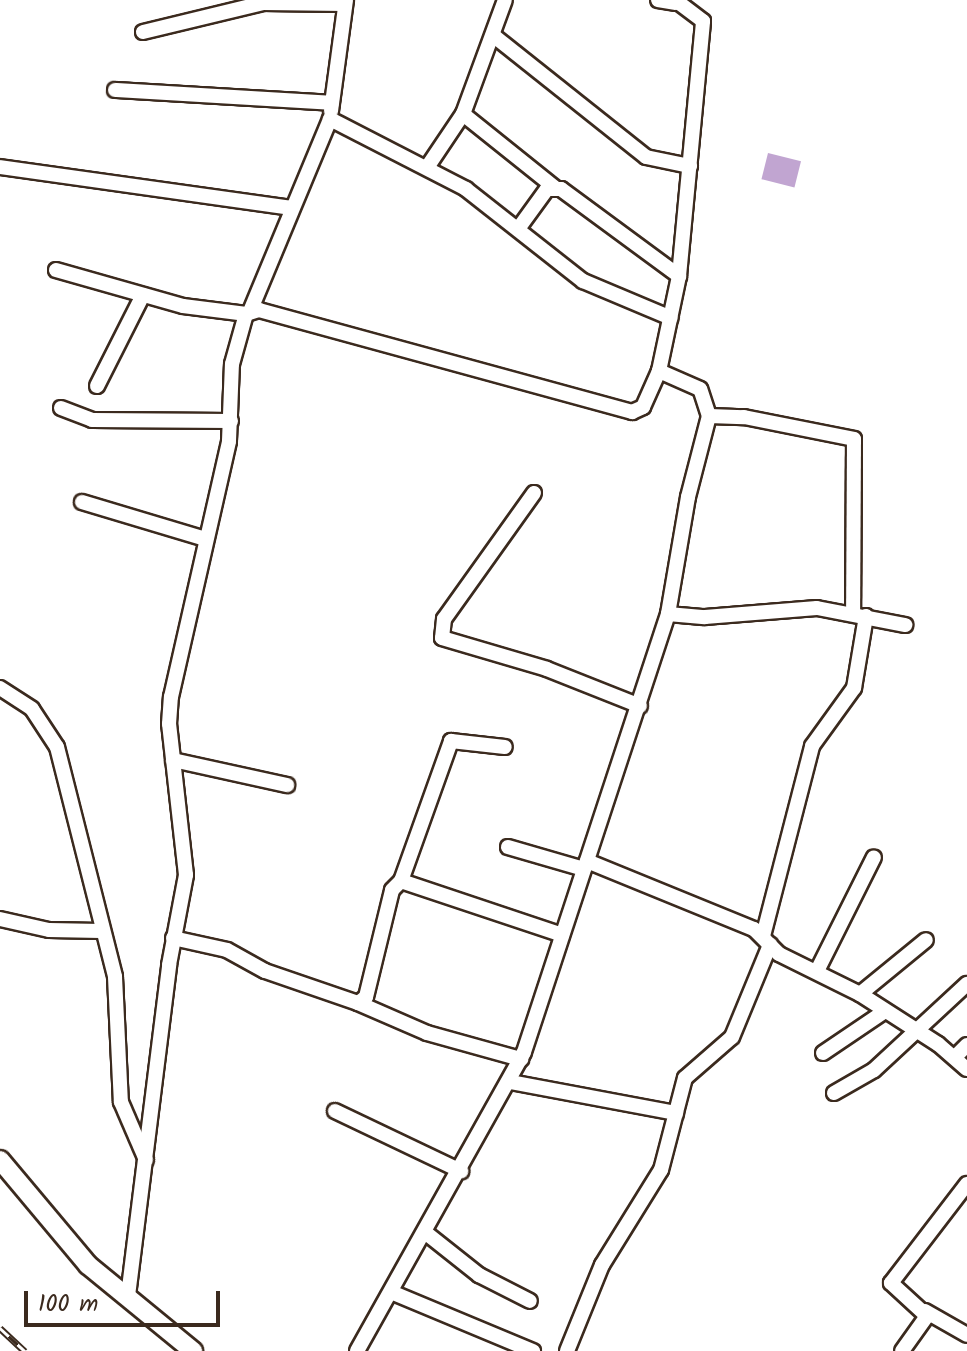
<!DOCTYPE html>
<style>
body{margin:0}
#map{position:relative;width:967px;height:1351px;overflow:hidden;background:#fff;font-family:Kalam,sans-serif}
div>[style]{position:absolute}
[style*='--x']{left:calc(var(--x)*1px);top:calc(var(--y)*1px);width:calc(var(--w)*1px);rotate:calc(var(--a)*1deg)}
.building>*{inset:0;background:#c1a5d1;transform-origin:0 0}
.roads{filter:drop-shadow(2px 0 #3b2a1e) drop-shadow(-2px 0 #3b2a1e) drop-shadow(0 2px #3b2a1e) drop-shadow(0 -2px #3b2a1e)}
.minor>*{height:14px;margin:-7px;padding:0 7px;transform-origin:7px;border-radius:7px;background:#fff}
.secondary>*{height:18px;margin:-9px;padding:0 9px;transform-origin:9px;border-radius:9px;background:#fff}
.rail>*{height:7px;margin-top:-3.5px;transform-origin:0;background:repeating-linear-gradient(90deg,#fff 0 12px,#3b2a1e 0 24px);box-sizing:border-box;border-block:2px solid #3b2a1e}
span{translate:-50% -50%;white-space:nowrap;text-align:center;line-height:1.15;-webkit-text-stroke:6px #fff;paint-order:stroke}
.scale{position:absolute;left:24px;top:1291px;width:196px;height:36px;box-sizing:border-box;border:4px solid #3b2a1e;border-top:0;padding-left:10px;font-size:24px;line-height:28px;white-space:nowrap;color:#3b2a1e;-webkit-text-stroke:6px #fff;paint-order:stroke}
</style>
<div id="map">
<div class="building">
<i style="left:768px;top:153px;width:34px;height:27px;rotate:14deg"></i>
</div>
<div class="roads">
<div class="minor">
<i style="--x:658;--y:0;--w:17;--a:10"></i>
<i style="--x:143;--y:32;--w:123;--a:-13.6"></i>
<i style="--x:263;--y:3;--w:82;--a:0.7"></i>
<i style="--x:494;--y:36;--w:194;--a:38.5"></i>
<i style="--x:646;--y:157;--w:45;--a:11.6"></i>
<i style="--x:115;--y:90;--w:217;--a:3.4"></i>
<i style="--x:331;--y:111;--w:112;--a:-82.3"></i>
<i style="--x:463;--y:114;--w:117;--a:38.7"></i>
<i style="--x:428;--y:166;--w:63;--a:-56.1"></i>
<i style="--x:463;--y:114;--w:121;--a:-69.8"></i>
<i style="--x:0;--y:167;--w:293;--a:8"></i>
<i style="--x:518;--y:229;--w:49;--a:-54.1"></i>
<i style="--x:547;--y:189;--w:14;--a:0"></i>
<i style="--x:561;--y:189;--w:147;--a:36.4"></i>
<i style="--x:56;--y:270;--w:132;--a:15.8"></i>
<i style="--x:183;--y:306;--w:64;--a:7.2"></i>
<i style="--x:251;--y:309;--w:206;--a:-67.4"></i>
<i style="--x:330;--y:119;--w:153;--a:27.2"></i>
<i style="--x:466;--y:189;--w:149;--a:38.2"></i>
<i style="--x:583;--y:281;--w:95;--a:22.8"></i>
<i style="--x:97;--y:386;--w:102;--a:-63.2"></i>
<i style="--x:61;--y:408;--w:33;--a:21"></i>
<i style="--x:92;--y:420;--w:139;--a:0.4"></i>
<i style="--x:709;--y:416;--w:35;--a:2"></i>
<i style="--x:744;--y:417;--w:112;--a:11.3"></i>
<i style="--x:854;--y:439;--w:175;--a:90.3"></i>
<i style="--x:534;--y:493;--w:155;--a:125.5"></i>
<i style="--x:444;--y:619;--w:19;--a:96"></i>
<i style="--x:442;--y:638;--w:109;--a:16.4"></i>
<i style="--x:547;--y:669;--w:100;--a:21.7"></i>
<i style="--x:82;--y:502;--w:128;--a:16.7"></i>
<i style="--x:668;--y:614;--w:37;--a:5"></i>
<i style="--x:705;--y:617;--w:112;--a:-4.6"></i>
<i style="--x:817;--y:608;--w:90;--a:10.9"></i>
<i style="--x:0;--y:688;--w:38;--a:33"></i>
<i style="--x:32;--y:709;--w:45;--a:56.7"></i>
<i style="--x:57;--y:747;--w:237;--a:75.8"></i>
<i style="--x:115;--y:977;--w:125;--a:87.3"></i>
<i style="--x:121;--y:1102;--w:63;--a:66.7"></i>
<i style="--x:173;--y:760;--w:117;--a:12.4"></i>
<i style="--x:508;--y:847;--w:79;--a:16.1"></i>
<i style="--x:587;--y:861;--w:180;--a:22.2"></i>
<i style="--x:754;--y:929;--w:35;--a:45"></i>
<i style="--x:779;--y:954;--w:90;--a:26.3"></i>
<i style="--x:860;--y:994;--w:93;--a:32.7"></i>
<i style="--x:938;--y:1044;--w:38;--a:41"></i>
<i style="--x:401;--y:881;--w:149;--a:-70.3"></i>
<i style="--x:451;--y:741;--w:54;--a:6.3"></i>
<i style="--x:0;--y:919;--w:50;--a:12.7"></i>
<i style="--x:49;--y:930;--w:52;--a:1.1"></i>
<i style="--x:763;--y:936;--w:196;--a:-75.5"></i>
<i style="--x:812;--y:746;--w:72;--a:-54.1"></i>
<i style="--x:854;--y:688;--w:73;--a:-80.5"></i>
<i style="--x:173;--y:938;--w:55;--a:12.5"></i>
<i style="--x:227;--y:950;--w:43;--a:28.9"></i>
<i style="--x:265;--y:971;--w:98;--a:19"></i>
<i style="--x:358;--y:1003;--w:10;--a:-37"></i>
<i style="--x:366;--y:997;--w:110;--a:-76.3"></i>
<i style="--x:392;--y:890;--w:13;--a:-45"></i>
<i style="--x:401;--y:881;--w:170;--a:18.5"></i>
<i style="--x:817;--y:971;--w:127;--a:-63.4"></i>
<i style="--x:860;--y:994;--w:85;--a:-39.3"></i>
<i style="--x:358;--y:1003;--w:75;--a:23.5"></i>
<i style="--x:427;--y:1033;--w:98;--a:15.5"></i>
<i style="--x:823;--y:1053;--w:75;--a:-34.1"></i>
<i style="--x:955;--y:1057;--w:17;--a:-45"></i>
<i style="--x:510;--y:1082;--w:169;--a:10.6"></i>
<i style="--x:834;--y:1093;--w:46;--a:-29.9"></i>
<i style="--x:874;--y:1070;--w:127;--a:-42.8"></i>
<i style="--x:335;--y:1111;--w:140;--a:25.5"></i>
<i style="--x:426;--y:1233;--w:68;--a:38.4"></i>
<i style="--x:479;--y:1275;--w:57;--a:27"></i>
<i style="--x:391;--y:1292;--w:154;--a:22.6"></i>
<i style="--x:128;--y:1296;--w:334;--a:-82.9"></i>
<i style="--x:169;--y:965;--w:92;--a:-79.3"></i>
<i style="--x:186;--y:875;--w:152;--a:-96.4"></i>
<i style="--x:169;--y:724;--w:27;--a:-86"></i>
<i style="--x:171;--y:697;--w:262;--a:-77.2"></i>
<i style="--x:229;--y:441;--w:77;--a:-87.8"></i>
<i style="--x:232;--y:364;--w:52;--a:-74.4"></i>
<i style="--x:246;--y:314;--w:14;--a:-17"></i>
<i style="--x:259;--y:310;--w:387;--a:15.3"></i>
<i style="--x:632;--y:412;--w:12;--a:-24"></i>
<i style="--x:643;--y:407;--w:39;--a:-66"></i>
<i style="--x:925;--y:1311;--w:48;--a:29.7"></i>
<i style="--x:357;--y:1351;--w:342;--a:-60.8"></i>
<i style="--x:524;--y:1052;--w:461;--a:-71.8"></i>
<i style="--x:668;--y:614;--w:119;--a:-80.3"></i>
<i style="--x:688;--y:497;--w:84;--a:-75.5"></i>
<i style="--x:709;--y:416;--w:28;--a:-108"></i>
<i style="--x:700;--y:389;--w:45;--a:-156.3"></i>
<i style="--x:659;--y:371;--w:97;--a:-78.1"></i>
<i style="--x:679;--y:276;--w:256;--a:-84.6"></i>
<i style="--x:703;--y:21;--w:35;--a:-143"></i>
<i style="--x:567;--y:1351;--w:93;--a:-67.9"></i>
<i style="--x:602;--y:1265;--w:112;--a:-58.2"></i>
<i style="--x:661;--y:1170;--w:95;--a:-75.4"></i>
<i style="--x:685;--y:1078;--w:62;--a:-41.1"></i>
<i style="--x:732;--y:1037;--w:100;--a:-67.6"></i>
<i style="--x:902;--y:1351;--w:43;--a:-54.5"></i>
<i style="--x:927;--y:1316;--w:49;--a:-137.5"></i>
<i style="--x:891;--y:1283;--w:125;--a:-52.5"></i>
</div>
<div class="secondary">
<i style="--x:0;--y:1160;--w:137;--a:50"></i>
<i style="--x:88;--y:1265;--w:136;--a:39.3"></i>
</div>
</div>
<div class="rail">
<i style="--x:0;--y:1328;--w:34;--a:43"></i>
</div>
<div class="scale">100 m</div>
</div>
